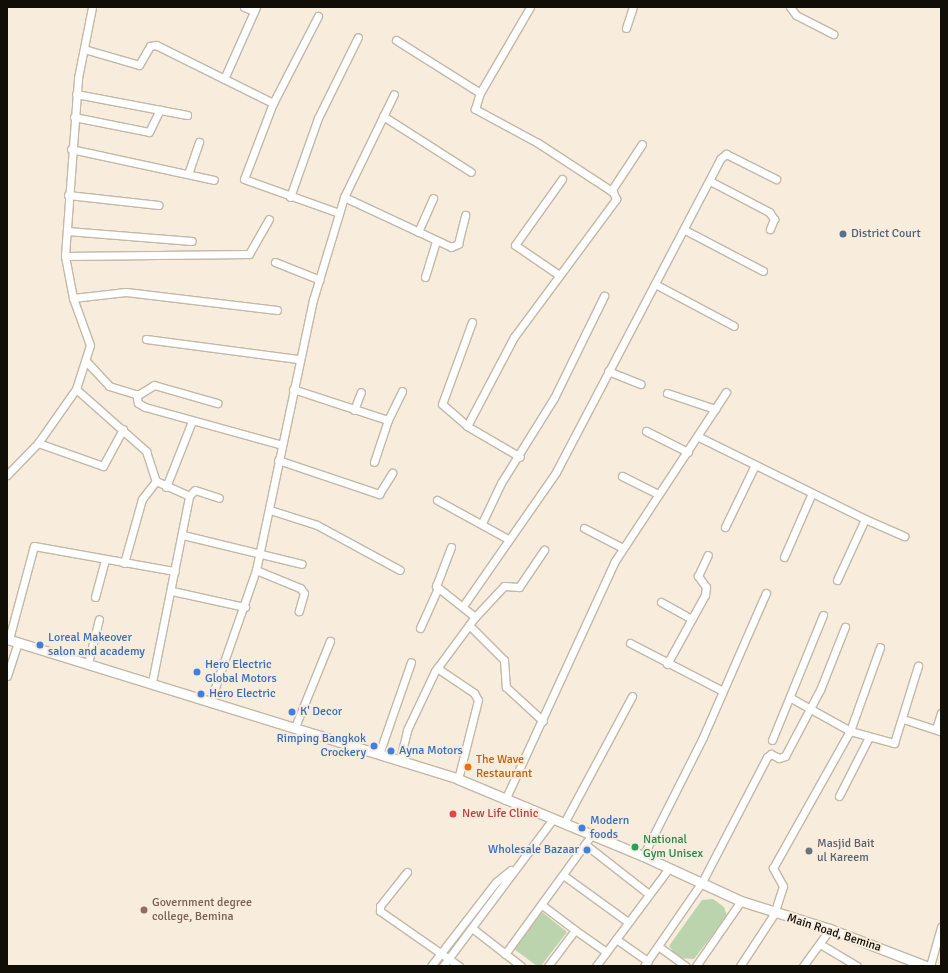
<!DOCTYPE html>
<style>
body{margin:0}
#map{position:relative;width:948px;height:973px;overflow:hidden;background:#f8eddd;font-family:Signika,sans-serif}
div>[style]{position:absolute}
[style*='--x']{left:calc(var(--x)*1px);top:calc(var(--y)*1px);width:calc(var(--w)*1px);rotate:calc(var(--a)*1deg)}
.green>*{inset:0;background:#bbd4ad}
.roads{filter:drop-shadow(1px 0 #c2b8a8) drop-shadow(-1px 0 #c2b8a8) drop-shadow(0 1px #c2b8a8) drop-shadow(0 -1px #c2b8a8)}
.minor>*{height:7px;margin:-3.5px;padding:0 3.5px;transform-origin:3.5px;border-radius:3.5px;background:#fff}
.major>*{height:9px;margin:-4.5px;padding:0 4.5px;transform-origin:4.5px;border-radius:4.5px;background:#fff}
.dots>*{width:11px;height:11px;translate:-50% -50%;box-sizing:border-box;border:2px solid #f8eddd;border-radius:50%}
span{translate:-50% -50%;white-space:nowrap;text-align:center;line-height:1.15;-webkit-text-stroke:4px #f8eddd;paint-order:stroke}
.service-label{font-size:12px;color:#4e5e75}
.left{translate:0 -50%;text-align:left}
.shop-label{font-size:12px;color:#366cbe}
.right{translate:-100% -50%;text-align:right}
.food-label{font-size:12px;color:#c56008}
.health-label{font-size:12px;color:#be3a42}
.leisure-label{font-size:12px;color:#27864d}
.worship-label{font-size:12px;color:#5b616d}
.education-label{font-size:12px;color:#785e54}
.street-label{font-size:12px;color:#110e08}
.frame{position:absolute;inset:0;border:8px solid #110e08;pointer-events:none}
</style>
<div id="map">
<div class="green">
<i style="clip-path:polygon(713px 899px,724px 907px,727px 916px,694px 959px,678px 958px,669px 946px,702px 900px)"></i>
<i style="clip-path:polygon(542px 912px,567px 932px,541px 966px,537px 966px,514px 949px)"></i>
</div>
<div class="roads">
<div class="minor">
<i style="--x:244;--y:7;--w:11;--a:22"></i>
<i style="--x:790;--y:7;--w:10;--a:53"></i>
<i style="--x:796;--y:15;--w:42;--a:27.2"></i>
<i style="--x:318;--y:16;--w:98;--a:117.3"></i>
<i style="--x:273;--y:103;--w:81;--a:110.9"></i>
<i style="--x:244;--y:179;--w:101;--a:19.7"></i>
<i style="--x:626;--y:28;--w:22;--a:-72"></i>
<i style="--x:396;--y:40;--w:99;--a:32.2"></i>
<i style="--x:84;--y:49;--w:57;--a:16.2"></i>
<i style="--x:139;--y:65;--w:22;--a:-60"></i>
<i style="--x:150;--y:46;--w:6;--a:-9"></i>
<i style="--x:156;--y:45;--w:131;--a:26.4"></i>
<i style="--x:224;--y:79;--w:79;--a:-66"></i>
<i style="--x:76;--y:94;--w:113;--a:10.7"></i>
<i style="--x:383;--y:116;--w:104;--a:32.5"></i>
<i style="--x:74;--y:117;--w:76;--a:11.3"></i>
<i style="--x:149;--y:132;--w:25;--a:-64"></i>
<i style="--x:71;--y:149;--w:146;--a:12.2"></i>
<i style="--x:188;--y:174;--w:34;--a:-71"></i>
<i style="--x:710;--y:181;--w:67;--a:27.7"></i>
<i style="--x:769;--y:212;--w:9;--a:54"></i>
<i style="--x:774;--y:219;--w:11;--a:112"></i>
<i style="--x:611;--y:191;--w:56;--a:-56.6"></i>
<i style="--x:68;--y:195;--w:91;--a:6.3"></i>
<i style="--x:290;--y:197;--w:84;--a:-70.5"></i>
<i style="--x:318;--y:118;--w:90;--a:-63.7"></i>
<i style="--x:344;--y:197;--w:118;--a:25"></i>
<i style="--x:451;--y:247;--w:8;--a:-23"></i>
<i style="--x:458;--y:244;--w:30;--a:-76"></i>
<i style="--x:685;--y:230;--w:88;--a:27.7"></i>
<i style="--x:67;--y:231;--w:125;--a:4.6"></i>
<i style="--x:418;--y:232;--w:37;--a:-66"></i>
<i style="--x:65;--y:256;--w:184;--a:-0.6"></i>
<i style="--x:249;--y:254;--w:40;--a:-60.3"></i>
<i style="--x:275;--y:262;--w:48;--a:21.8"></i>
<i style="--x:559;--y:275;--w:53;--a:-145.7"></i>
<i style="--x:515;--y:245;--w:81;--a:-54.5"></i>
<i style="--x:425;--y:277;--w:38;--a:-73"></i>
<i style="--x:655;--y:284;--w:89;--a:28"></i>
<i style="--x:73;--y:298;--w:53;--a:-6.5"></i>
<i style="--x:126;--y:292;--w:152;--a:6.8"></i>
<i style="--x:472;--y:322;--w:87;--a:110.1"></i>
<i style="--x:442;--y:404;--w:33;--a:41"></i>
<i style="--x:467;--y:426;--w:61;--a:30.3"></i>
<i style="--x:146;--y:339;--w:153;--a:7.5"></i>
<i style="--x:86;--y:361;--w:34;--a:47"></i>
<i style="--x:109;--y:386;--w:30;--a:17"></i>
<i style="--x:138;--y:395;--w:19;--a:-32"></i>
<i style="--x:154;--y:385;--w:66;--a:15.9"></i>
<i style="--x:608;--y:371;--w:35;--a:22"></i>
<i style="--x:76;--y:389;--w:94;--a:41.5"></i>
<i style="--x:146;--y:451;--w:32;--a:72"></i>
<i style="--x:156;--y:481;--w:36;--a:24"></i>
<i style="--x:293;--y:389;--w:100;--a:18.1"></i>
<i style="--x:388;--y:420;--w:32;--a:-64"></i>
<i style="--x:667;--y:393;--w:51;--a:18.4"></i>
<i style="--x:136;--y:394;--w:9;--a:77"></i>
<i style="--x:138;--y:403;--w:8;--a:30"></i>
<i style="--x:145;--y:407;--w:142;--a:15.5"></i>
<i style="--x:354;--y:410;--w:19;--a:-69"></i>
<i style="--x:467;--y:426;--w:101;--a:-62.2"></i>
<i style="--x:514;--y:337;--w:172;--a:-53.5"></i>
<i style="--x:616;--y:199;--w:8;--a:-113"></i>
<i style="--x:613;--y:192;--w:90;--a:-146.8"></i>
<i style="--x:538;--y:143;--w:72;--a:-151.6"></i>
<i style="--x:475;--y:109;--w:17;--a:-73"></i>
<i style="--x:480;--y:93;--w:99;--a:-59.8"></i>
<i style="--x:646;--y:431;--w:47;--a:26.6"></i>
<i style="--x:699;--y:437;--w:185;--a:26.3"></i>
<i style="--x:38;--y:443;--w:69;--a:19.5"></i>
<i style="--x:103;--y:466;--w:42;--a:-61.6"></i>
<i style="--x:278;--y:460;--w:107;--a:18.6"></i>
<i style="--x:379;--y:494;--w:25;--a:-58"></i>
<i style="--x:374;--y:462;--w:44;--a:-71.6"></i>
<i style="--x:7;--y:475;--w:45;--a:-45.9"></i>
<i style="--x:38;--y:443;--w:66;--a:-54.9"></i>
<i style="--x:76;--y:389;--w:46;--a:-72.3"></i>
<i style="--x:90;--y:345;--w:50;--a:-109.9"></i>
<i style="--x:73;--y:298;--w:43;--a:-100.8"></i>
<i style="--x:65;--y:256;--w:178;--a:-85.8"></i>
<i style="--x:78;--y:78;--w:72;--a:-78.8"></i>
<i style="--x:622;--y:476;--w:40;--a:26.6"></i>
<i style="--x:166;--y:487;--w:71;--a:-68.5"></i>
<i style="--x:437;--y:500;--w:81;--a:28.8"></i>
<i style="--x:270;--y:510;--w:49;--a:17.7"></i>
<i style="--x:317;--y:525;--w:94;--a:28.5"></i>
<i style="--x:482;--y:523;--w:44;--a:-64.6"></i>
<i style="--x:501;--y:483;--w:100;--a:-58.1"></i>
<i style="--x:554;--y:398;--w:114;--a:-63.9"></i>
<i style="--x:725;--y:527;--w:69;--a:-64.2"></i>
<i style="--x:584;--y:528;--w:44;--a:27.1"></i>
<i style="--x:183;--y:535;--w:122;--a:13.7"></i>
<i style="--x:451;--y:547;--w:42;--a:111"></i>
<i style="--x:436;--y:586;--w:50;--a:38.5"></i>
<i style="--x:784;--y:557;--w:70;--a:-66.4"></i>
<i style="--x:124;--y:563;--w:66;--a:-74.3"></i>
<i style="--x:142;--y:499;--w:23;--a:-52"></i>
<i style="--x:256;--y:570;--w:48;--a:22.2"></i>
<i style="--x:300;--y:588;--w:6;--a:51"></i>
<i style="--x:304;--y:593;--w:19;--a:106"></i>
<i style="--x:837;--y:580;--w:67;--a:-65.3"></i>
<i style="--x:865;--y:519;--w:43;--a:23.6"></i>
<i style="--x:172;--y:591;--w:75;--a:12.4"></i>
<i style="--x:95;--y:597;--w:39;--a:-75"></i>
<i style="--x:661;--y:602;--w:35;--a:29"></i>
<i style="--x:463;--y:606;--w:163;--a:-55.2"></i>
<i style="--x:556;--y:472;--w:353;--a:-62.3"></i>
<i style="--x:720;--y:159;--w:8;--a:-40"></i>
<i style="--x:726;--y:154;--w:56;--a:26.6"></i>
<i style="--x:469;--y:625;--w:49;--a:45"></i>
<i style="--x:504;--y:660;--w:27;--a:86"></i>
<i style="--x:506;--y:687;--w:50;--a:42.6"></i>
<i style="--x:420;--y:628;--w:44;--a:-65.8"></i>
<i style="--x:9;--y:639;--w:96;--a:-75"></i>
<i style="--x:34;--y:546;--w:143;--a:10.1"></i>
<i style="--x:630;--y:643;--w:102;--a:27.3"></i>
<i style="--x:88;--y:663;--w:45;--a:-76"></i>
<i style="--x:667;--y:664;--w:79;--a:-61.2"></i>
<i style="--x:705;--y:595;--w:8;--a:-83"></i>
<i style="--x:706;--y:587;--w:14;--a:-126"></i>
<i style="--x:698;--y:576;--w:23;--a:-65"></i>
<i style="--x:437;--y:668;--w:45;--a:34"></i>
<i style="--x:474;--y:693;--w:8;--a:60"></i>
<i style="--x:478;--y:700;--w:81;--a:104.2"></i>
<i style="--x:7;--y:676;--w:36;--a:-72"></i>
<i style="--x:152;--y:682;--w:190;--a:-78.7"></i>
<i style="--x:189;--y:496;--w:8;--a:-45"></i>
<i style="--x:195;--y:490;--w:25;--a:18"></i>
<i style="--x:791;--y:698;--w:68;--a:29.2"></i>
<i style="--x:850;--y:731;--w:46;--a:15.3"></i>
<i style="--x:894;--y:743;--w:81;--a:-72.7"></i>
<i style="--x:210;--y:702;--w:140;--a:-70.8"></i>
<i style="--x:256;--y:570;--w:276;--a:-78.1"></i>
<i style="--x:313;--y:300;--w:108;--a:-73.2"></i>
<i style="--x:344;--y:197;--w:114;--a:-64.1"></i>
<i style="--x:903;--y:719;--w:40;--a:18"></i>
<i style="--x:295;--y:727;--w:93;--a:-67.9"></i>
<i style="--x:936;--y:729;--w:17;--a:-73"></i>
<i style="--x:772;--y:740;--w:135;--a:-67.8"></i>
<i style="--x:379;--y:754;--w:97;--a:-70.8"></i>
<i style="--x:400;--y:759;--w:30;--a:-76"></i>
<i style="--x:407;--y:730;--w:65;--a:-64.6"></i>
<i style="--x:435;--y:671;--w:67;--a:-53.5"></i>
<i style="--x:475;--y:617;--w:42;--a:-46.9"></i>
<i style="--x:504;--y:586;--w:15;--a:4"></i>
<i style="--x:519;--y:587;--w:45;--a:-56"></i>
<i style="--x:839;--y:796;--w:66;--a:-63"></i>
<i style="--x:505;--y:800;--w:263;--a:-65.3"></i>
<i style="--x:615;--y:561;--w:202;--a:-56.7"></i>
<i style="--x:564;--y:823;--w:144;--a:-61.8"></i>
<i style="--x:586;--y:845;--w:80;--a:37.9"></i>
<i style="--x:643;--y:856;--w:133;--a:-63.2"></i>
<i style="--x:703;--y:737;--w:157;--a:-66.4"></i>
<i style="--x:407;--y:872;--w:43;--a:128.5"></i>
<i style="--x:380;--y:906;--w:5;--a:90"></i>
<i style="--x:380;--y:911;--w:96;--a:34.8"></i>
<i style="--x:563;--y:875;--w:80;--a:35.9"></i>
<i style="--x:542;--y:905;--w:41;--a:37.1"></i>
<i style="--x:472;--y:928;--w:62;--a:37.8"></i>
<i style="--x:616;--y:939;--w:39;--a:35"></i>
<i style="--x:820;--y:944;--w:43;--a:30.7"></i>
<i style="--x:658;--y:946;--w:34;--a:36"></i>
<i style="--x:505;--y:954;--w:145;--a:-54"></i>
<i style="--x:431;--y:966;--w:106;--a:-52.3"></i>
<i style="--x:496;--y:882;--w:19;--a:-39"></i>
<i style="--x:443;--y:966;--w:184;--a:-53.2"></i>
<i style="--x:548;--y:966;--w:45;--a:-53.1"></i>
<i style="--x:575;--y:930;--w:38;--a:35"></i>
<i style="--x:596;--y:966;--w:122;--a:-53.3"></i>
<i style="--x:644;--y:966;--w:102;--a:-55.4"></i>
<i style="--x:702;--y:882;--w:141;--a:-62.5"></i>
<i style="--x:767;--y:757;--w:5;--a:-37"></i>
<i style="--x:771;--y:754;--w:9;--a:27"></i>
<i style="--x:779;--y:758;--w:6;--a:-18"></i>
<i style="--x:785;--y:756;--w:75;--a:-62.1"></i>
<i style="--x:820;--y:690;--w:68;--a:-68.4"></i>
<i style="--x:696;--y:966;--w:79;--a:-55.3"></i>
<i style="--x:740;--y:966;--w:62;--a:-56.8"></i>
<i style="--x:774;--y:914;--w:29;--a:-72"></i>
<i style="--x:783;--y:886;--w:21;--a:-119"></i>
<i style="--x:773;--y:868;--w:157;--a:-60.7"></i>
<i style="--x:850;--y:731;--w:89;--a:-70.3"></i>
<i style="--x:803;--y:966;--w:46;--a:-53.9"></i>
<i style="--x:930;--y:966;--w:41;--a:-74.2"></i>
</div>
<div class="major">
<i style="--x:7;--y:639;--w:472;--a:17.2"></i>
<i style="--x:458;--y:779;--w:200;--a:22.6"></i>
<i style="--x:643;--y:856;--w:108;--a:24.7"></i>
<i style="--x:741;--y:901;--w:93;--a:17.5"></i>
<i style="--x:830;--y:929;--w:103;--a:21.1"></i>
</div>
</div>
<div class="dots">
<i style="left:843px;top:234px;background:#5c6f8a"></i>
<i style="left:40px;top:645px;background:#3f7fe0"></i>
<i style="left:197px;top:672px;background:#3f7fe0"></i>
<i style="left:201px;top:694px;background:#3f7fe0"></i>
<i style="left:292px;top:712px;background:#3f7fe0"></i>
<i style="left:374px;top:746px;background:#3f7fe0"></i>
<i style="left:391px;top:751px;background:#3f7fe0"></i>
<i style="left:468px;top:767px;background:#e8710a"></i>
<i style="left:453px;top:814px;background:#e0444e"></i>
<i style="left:582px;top:828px;background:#3f7fe0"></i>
<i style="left:635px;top:847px;background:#2e9e5b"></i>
<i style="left:587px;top:850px;background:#3f7fe0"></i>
<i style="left:809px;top:851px;background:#6b7280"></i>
<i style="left:144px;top:910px;background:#8d6e63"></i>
</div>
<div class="service-label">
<span class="left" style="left:851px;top:234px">District Court</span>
</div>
<div class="shop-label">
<span class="left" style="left:48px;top:645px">Loreal Makeover<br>salon and academy</span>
<span class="left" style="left:205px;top:672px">Hero Electric<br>Global Motors</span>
<span class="left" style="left:209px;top:694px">Hero Electric</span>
<span class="left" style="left:300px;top:712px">K' Decor</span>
<span class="right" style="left:366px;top:746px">Rimping Bangkok<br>Crockery</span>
<span class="left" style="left:399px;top:751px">Ayna Motors</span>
<span class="left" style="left:590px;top:828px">Modern<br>foods</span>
<span class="right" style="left:579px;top:850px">Wholesale Bazaar</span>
</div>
<div class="food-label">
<span class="left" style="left:476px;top:767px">The Wave<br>Restaurant</span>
</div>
<div class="health-label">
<span class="left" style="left:462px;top:814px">New Life Clinic</span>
</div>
<div class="leisure-label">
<span class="left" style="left:643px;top:847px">National<br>Gym Unisex</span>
</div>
<div class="worship-label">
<span class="left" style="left:817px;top:851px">Masjid Bait<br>ul Kareem</span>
</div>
<div class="education-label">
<span class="left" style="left:152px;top:910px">Government degree<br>college, Bemina</span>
</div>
<div class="street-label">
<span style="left:834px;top:933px;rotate:18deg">Main Road, Bemina</span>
</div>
<div class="frame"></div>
</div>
